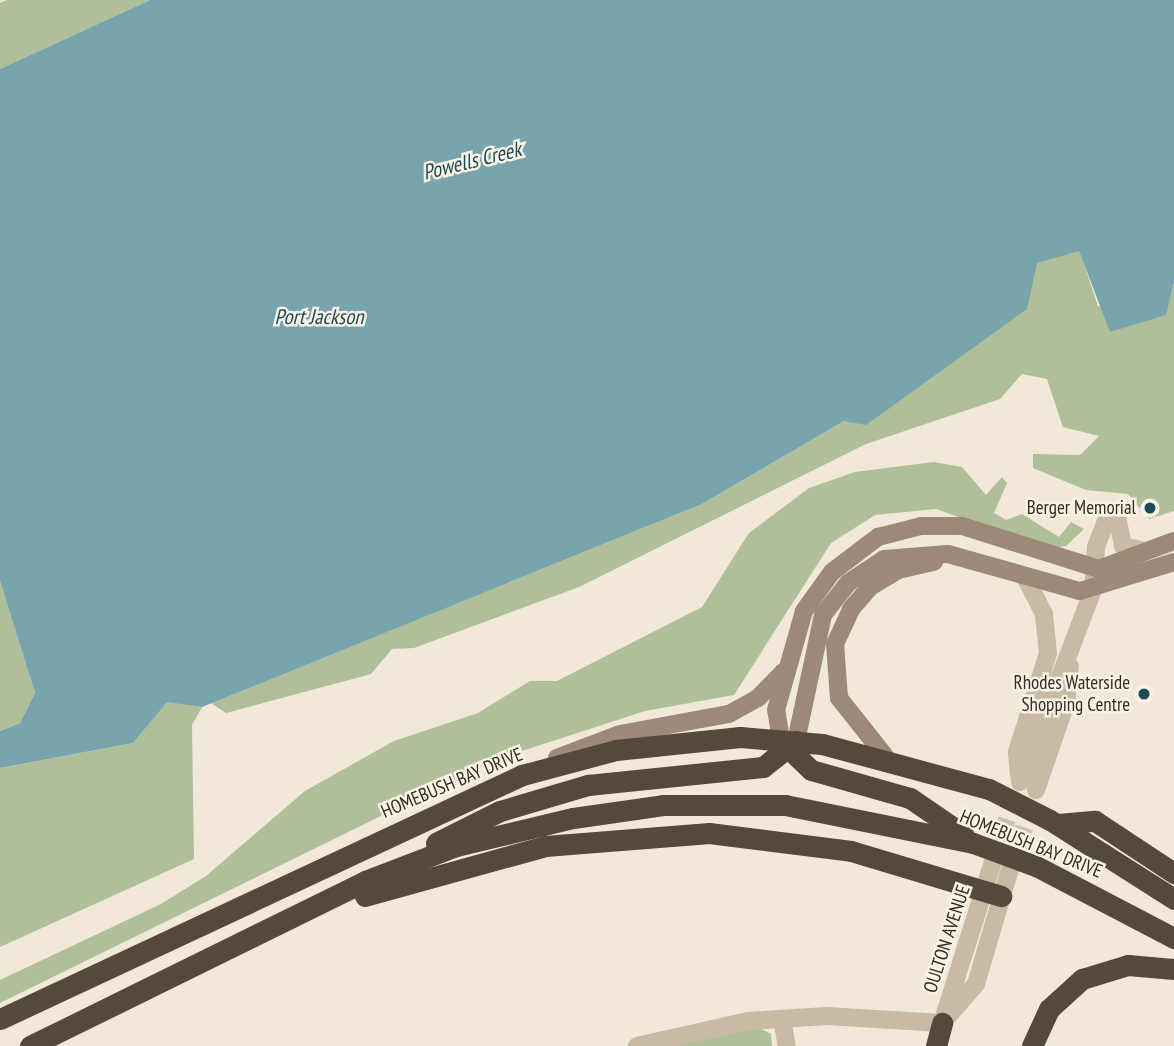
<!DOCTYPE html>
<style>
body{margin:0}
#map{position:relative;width:1174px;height:1046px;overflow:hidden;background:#f1e8d9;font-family:"PT Sans Narrow",sans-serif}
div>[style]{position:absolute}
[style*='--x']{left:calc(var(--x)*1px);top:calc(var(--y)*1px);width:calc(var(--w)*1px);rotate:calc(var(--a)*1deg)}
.green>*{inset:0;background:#aebf99}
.water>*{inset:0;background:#78a5ad}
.street-tunnel>*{height:18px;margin-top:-9px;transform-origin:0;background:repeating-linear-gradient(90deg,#cbc2b5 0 18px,transparent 0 27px)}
.street>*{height:18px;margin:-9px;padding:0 9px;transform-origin:9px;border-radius:9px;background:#c8baa5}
.secondary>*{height:18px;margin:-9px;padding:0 9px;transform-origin:9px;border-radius:9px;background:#9c8977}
.highway>*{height:21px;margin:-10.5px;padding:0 10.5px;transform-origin:10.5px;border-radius:10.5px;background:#55483d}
.highway-bridge>*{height:21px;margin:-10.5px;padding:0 10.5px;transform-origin:10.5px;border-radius:10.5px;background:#55483d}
.dots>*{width:19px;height:19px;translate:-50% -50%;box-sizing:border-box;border:4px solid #f9f2e5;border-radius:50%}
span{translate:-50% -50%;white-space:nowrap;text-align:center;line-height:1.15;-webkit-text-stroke:5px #f9f2e5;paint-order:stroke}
.poi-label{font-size:19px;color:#342c26}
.right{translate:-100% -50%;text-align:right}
.street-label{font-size:19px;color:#342c26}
.water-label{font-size:21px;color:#1d4b55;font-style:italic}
</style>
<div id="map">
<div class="green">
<i style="clip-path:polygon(7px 0,150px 0,0 69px,0 3px)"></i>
<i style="clip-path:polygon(1079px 250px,1098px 306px,1165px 315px,1174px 284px,1174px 511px,1149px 519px,1128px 494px,1086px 490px,1033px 468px,1033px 454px,1080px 455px,1099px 436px,1063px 427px,1047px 379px,1022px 374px,1000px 399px,866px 444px,579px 587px,414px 648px,392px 649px,371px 674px,226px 713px,211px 703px,702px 504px,844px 421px,1036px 263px)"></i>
<i style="clip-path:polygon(934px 462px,962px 467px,986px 495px,1002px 477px,1007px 483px,994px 513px,1006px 520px,1022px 514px,1059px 537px,1071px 522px,1084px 529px,1066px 546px,1046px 549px,936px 509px,875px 515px,831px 543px,734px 695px,645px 711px,497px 759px,0 1003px,0 980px,161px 904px,206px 876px,305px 791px,394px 741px,478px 713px,530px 681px,557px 681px,702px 607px,749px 533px,809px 488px,855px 472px)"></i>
<i style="clip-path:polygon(0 581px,35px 693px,20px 723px,0 731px)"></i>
<i style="clip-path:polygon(167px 701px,202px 707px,192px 725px,194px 859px,0 947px,0 768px,133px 743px)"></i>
<i style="clip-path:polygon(757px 1027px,771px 1034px,772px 1046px,671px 1046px)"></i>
</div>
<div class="water">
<i style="clip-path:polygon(150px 0,1174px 0,1174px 283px,1166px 315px,1110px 332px,1079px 251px,1037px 263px,1027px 309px,866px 425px,844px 421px,702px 504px,202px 707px,167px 702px,133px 743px,0 768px,0 731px,20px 723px,35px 693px,0 581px,0 69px)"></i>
</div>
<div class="street-tunnel">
<i style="--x:993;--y:862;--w:77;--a:-71.8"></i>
<i style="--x:1010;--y:870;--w:77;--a:-71.8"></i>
</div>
<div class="street">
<i style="--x:1019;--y:775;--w:23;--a:-95"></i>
<i style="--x:1017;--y:752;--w:104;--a:-72.6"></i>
<i style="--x:1048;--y:653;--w:39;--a:-96"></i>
<i style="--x:1044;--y:614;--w:42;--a:-117.2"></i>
<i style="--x:1020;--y:782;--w:205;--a:-69.2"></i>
<i style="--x:1093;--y:590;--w:43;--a:-86"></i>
<i style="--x:1096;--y:547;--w:34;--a:-69"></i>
<i style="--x:1108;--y:515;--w:9;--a:13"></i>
<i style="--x:1117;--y:517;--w:30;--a:78"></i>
<i style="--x:1123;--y:546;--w:23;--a:13"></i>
<i style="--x:1036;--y:790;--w:92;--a:-71"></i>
<i style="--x:1066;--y:703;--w:37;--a:-84"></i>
<i style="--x:782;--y:1019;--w:27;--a:80"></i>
<i style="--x:943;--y:1020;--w:163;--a:-72.5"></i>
<i style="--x:942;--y:1023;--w:52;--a:-48.9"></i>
<i style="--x:976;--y:984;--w:117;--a:-73.6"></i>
<i style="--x:637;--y:1046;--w:114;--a:-12.7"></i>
<i style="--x:748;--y:1021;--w:79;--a:-3.6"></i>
<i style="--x:827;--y:1016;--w:115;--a:3.5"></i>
</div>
<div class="secondary">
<i style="--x:781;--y:740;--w:30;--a:-99"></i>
<i style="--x:776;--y:710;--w:103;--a:-74.2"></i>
<i style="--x:804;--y:611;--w:48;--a:-54.3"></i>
<i style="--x:832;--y:572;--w:58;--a:-37.3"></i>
<i style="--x:878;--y:537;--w:44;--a:-14.3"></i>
<i style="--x:921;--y:526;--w:41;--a:0"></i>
<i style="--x:962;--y:526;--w:144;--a:17.4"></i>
<i style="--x:1099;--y:569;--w:80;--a:-20.5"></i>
<i style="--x:796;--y:741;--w:129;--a:-77.9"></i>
<i style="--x:823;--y:615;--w:41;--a:-52"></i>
<i style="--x:848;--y:583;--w:43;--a:-33.7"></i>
<i style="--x:884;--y:559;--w:64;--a:-4.5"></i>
<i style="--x:948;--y:554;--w:137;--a:15.7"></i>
<i style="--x:1080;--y:591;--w:98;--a:-17.1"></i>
<i style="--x:885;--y:756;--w:74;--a:-128.4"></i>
<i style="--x:839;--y:698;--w:54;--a:-94.2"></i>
<i style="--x:835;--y:644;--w:38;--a:-65"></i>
<i style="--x:851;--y:609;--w:29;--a:-49"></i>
<i style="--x:870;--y:587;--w:33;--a:-31"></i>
<i style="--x:898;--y:570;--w:37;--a:-13"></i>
<i style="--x:557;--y:758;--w:67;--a:-20.9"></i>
<i style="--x:620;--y:734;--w:111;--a:-10.4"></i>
<i style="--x:729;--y:714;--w:33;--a:-29"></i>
<i style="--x:758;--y:698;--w:37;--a:-46"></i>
</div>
<div class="highway">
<i style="--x:782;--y:742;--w:40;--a:44"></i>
<i style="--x:811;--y:770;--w:103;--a:15.8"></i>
<i style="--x:910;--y:798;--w:65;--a:34.4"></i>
<i style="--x:1050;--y:820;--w:147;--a:32.5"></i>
<i style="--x:1058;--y:824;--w:37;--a:-5"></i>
<i style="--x:1095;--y:821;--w:95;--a:33.4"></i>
<i style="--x:436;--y:843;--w:72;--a:-26.6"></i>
<i style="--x:500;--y:811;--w:92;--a:-16.5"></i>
<i style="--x:588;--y:785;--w:176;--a:-5.9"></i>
<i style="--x:763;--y:767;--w:42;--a:-38.2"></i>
<i style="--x:1036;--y:866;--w:156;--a:27.6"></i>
<i style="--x:365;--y:896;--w:187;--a:-15.5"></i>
<i style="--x:545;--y:846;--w:165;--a:-4.5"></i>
<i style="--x:709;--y:833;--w:143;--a:7.2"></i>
<i style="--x:851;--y:851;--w:157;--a:16.7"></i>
<i style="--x:0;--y:1019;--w:576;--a:-25.05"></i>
<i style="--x:522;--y:775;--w:97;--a:-14.9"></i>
<i style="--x:616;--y:750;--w:125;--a:-6"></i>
<i style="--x:740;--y:737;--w:82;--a:4.9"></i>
<i style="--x:822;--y:744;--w:173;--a:15.1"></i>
<i style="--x:30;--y:1046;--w:373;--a:-26.2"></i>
<i style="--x:365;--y:881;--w:97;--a:-21"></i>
<i style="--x:456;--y:846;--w:120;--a:-13.5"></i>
<i style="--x:573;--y:818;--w:91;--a:-8.2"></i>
<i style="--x:663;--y:805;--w:122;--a:0"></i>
<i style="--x:785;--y:805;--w:192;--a:11.4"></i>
<i style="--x:936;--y:1046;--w:24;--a:-75"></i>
<i style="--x:1032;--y:1046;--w:41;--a:-65.3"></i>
<i style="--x:1049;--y:1009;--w:45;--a:-42.3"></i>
<i style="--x:1082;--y:979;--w:48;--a:-16.9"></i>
<i style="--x:1128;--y:965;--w:46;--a:5"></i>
</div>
<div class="highway-bridge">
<i style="--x:989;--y:789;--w:68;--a:26.9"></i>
<i style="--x:973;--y:843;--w:67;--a:20.1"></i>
</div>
<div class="dots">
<i style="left:1150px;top:508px;background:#1d4b55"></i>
<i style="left:1144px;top:694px;background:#1d4b55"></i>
</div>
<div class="poi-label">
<span class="right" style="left:1136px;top:508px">Berger Memorial</span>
<span class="right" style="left:1130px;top:694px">Rhodes Waterside<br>Shopping Centre</span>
</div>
<div class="street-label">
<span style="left:452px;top:783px;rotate:-23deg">HOMEBUSH BAY DRIVE</span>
<span style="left:1031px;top:844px;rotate:22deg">HOMEBUSH BAY DRIVE</span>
<span style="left:947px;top:939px;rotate:-72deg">OULTON AVENUE</span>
</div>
<div class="water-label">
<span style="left:472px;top:161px;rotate:-14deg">Powells Creek</span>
<span style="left:319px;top:317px">Port Jackson</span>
</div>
</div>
